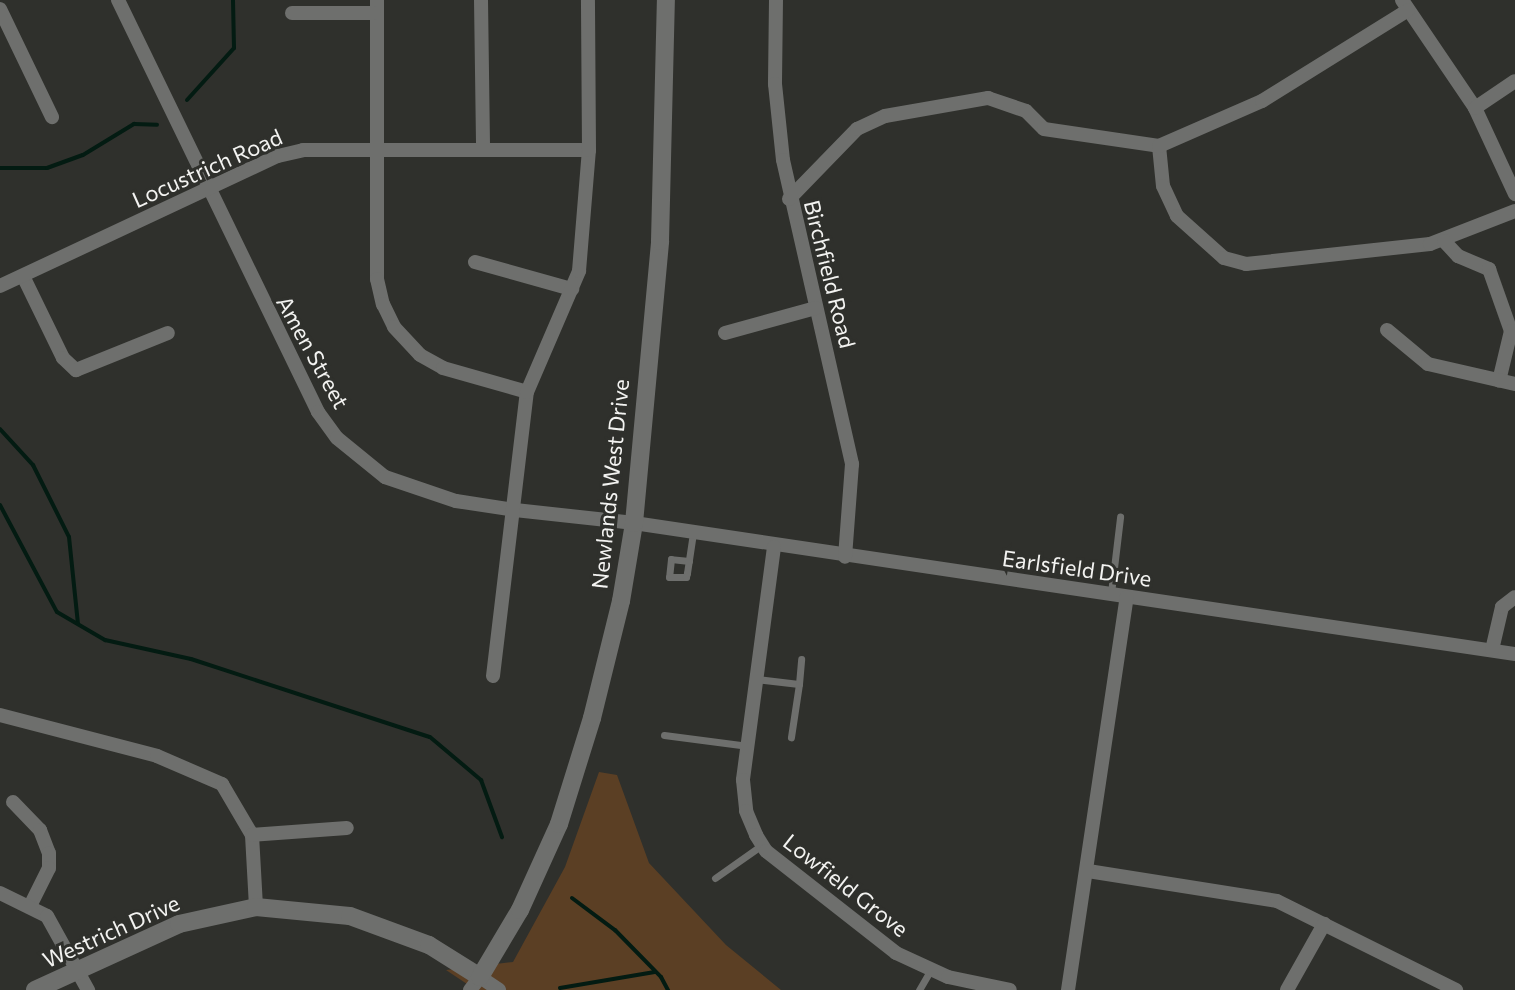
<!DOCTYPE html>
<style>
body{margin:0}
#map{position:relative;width:1515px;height:990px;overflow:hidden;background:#2f302c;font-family:Commissioner,sans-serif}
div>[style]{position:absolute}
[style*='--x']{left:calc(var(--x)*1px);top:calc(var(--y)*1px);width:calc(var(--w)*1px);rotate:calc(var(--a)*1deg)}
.green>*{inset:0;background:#5b3f24}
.stream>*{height:4px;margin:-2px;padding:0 2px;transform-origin:2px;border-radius:2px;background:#031b12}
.service>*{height:7px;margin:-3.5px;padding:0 3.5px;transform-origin:3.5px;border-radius:3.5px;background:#6e6f6d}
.minor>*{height:14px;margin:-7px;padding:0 7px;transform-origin:7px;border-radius:7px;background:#6e6f6d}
.tertiary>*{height:18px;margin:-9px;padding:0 9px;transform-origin:9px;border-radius:9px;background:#6e6f6d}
span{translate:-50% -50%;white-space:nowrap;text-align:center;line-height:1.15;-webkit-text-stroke:6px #2f302c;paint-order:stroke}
.street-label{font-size:22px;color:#f3f3f1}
</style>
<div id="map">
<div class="green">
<i style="clip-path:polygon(599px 772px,617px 775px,649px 863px,726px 945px,781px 990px,476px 990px,446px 970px,513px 962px,565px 867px)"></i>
</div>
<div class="stream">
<i style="--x:187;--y:100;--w:70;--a:-47.9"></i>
<i style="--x:234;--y:48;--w:48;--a:-91.2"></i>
<i style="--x:0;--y:168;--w:47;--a:0"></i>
<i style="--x:47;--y:168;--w:38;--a:-20"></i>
<i style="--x:83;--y:155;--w:60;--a:-31.3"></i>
<i style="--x:134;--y:124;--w:23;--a:2"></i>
<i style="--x:0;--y:429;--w:49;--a:47.5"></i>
<i style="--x:33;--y:465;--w:80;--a:63.4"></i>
<i style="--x:69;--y:537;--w:87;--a:84.1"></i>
<i style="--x:0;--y:505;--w:121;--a:62"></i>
<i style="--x:57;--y:612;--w:56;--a:30.3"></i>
<i style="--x:105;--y:640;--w:88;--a:12.5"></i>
<i style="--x:191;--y:659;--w:251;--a:18.1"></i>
<i style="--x:430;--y:737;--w:67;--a:40.1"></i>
<i style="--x:481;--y:780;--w:61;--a:69.8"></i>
<i style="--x:572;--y:898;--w:54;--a:36.7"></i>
<i style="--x:615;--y:930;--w:66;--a:45.6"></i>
<i style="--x:661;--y:977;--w:15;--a:62"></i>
<i style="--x:560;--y:988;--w:96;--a:-9.6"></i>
</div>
<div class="service">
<i style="--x:689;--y:561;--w:18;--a:-174"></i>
<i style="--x:671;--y:559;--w:18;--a:96"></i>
<i style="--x:669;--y:577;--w:17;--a:0"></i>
<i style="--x:686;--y:577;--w:4;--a:-76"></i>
<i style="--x:687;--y:573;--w:40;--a:-81.5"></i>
<i style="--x:1111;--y:593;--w:77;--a:-83.2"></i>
<i style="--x:756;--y:679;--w:43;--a:6.6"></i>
<i style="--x:799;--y:684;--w:54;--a:98.6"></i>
<i style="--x:799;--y:684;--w:25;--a:-85"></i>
<i style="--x:664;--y:735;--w:85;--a:7.5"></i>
<i style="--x:715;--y:878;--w:57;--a:-35.1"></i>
<i style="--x:919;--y:990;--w:22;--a:-60"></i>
</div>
<div class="minor">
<i style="--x:118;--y:0;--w:458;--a:64.1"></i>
<i style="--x:318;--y:412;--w:32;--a:54"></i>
<i style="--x:337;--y:438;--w:62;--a:39.1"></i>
<i style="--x:385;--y:477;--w:75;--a:18.7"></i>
<i style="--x:456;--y:501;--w:60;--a:8.7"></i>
<i style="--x:515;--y:510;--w:120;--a:6.2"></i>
<i style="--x:634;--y:523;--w:891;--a:8.46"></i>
<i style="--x:377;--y:0;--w:279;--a:90"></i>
<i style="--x:377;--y:279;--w:26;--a:77"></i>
<i style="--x:383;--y:304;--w:25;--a:64"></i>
<i style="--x:394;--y:327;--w:38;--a:47"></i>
<i style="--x:420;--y:355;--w:26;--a:29"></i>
<i style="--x:443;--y:368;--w:87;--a:15.9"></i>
<i style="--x:481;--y:0;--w:150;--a:89.2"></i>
<i style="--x:776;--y:0;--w:84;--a:90.7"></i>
<i style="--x:775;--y:84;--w:76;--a:84"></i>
<i style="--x:783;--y:160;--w:312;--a:77.2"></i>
<i style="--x:852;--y:464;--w:93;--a:94.3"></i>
<i style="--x:1402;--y:0;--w:130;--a:55.9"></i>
<i style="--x:1475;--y:108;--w:95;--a:65.1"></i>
<i style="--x:0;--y:9;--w:120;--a:64.3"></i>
<i style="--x:292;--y:13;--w:82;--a:0"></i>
<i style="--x:1475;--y:108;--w:48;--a:-34"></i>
<i style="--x:1159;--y:146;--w:40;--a:84.3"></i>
<i style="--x:1163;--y:186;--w:33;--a:65"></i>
<i style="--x:1177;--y:216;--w:63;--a:41.8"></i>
<i style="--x:1224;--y:258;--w:23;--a:15"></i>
<i style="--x:1246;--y:264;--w:185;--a:-6.2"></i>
<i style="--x:1430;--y:244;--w:91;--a:-21.2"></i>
<i style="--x:789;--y:199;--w:98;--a:-45.8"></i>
<i style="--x:857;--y:129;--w:31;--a:-25"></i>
<i style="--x:885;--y:116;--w:105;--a:-9.9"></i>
<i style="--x:988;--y:98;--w:40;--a:18.9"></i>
<i style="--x:1026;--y:111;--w:25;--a:45"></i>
<i style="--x:1044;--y:129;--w:116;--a:8.4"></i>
<i style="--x:1159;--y:146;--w:112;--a:-23.6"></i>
<i style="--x:1262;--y:101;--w:172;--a:-31.9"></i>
<i style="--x:1444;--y:241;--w:21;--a:47"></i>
<i style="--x:1458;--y:256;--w:34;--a:23"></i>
<i style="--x:1489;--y:269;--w:66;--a:70.5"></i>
<i style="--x:1511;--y:331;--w:51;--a:103.5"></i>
<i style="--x:475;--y:262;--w:101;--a:15.6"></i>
<i style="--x:24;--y:278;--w:89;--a:64"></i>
<i style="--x:63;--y:358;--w:18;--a:43"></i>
<i style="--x:76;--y:370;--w:99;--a:-21.9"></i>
<i style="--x:0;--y:286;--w:307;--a:-25.1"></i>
<i style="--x:278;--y:156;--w:26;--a:-13"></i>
<i style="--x:303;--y:150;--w:286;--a:0"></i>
<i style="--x:1387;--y:330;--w:53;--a:39.7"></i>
<i style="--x:1428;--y:364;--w:89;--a:12.9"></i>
<i style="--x:725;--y:333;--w:94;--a:-15.4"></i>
<i style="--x:774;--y:547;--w:235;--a:97.6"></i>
<i style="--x:743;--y:780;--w:31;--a:84"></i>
<i style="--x:746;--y:811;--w:26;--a:67"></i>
<i style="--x:756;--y:835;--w:19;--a:58"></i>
<i style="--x:766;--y:851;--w:165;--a:38.1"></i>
<i style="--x:896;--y:953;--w:57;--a:24.8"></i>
<i style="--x:948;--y:977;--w:63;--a:11.8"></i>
<i style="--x:1492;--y:650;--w:44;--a:-76.9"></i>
<i style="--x:1502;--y:607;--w:16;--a:-38"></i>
<i style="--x:493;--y:676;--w:286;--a:-83.2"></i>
<i style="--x:527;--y:392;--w:132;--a:-66.7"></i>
<i style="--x:579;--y:271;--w:121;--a:-85.3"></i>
<i style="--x:589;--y:150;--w:150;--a:-90.4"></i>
<i style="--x:0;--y:715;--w:162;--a:14.6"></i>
<i style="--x:157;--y:756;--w:71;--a:23.3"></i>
<i style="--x:222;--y:784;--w:59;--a:59.5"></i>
<i style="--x:252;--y:835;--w:72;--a:86.8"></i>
<i style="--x:13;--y:802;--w:39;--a:46"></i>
<i style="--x:40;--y:830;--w:25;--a:69"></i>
<i style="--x:49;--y:853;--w:15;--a:90"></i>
<i style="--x:49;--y:868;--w:40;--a:116.6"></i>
<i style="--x:252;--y:835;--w:95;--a:-4.2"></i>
<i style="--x:1088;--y:871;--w:191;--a:9"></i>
<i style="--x:1277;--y:901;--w:200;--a:26.4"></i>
<i style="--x:0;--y:893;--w:52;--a:26.1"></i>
<i style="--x:47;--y:916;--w:85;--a:61"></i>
<i style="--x:470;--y:990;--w:16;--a:-52"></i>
<i style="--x:480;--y:977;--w:23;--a:34"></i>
<i style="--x:1068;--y:990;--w:397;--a:-81.5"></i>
<i style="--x:1287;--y:990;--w:76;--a:-60.7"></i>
</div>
<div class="tertiary">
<i style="--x:35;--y:990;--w:158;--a:-24.6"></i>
<i style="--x:179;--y:924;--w:79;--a:-12.4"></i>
<i style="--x:256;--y:907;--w:94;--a:5.5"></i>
<i style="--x:350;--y:916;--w:84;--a:20.2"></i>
<i style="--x:429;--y:945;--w:60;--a:32.1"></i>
<i style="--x:480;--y:977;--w:78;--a:-59.2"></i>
<i style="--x:520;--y:910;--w:94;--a:-65.6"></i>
<i style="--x:559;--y:824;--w:111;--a:-72.7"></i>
<i style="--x:592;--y:718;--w:121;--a:-76.1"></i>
<i style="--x:621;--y:601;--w:79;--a:-80.5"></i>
<i style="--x:634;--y:523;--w:283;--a:-84.7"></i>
<i style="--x:660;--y:241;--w:241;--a:-88.6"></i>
</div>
<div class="street-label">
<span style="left:207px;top:168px;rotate:-24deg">Locustrich Road</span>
<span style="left:830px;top:274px;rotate:76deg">Birchfield Road</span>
<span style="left:313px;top:352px;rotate:61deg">Amen Street</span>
<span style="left:610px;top:484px;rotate:-84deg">Newlands West Drive</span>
<span style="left:1077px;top:568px;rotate:8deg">Earlsfield Drive</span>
<span style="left:846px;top:885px;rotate:38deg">Lowfield Grove</span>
<span style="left:111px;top:931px;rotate:-24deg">Westrich Drive</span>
</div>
</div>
